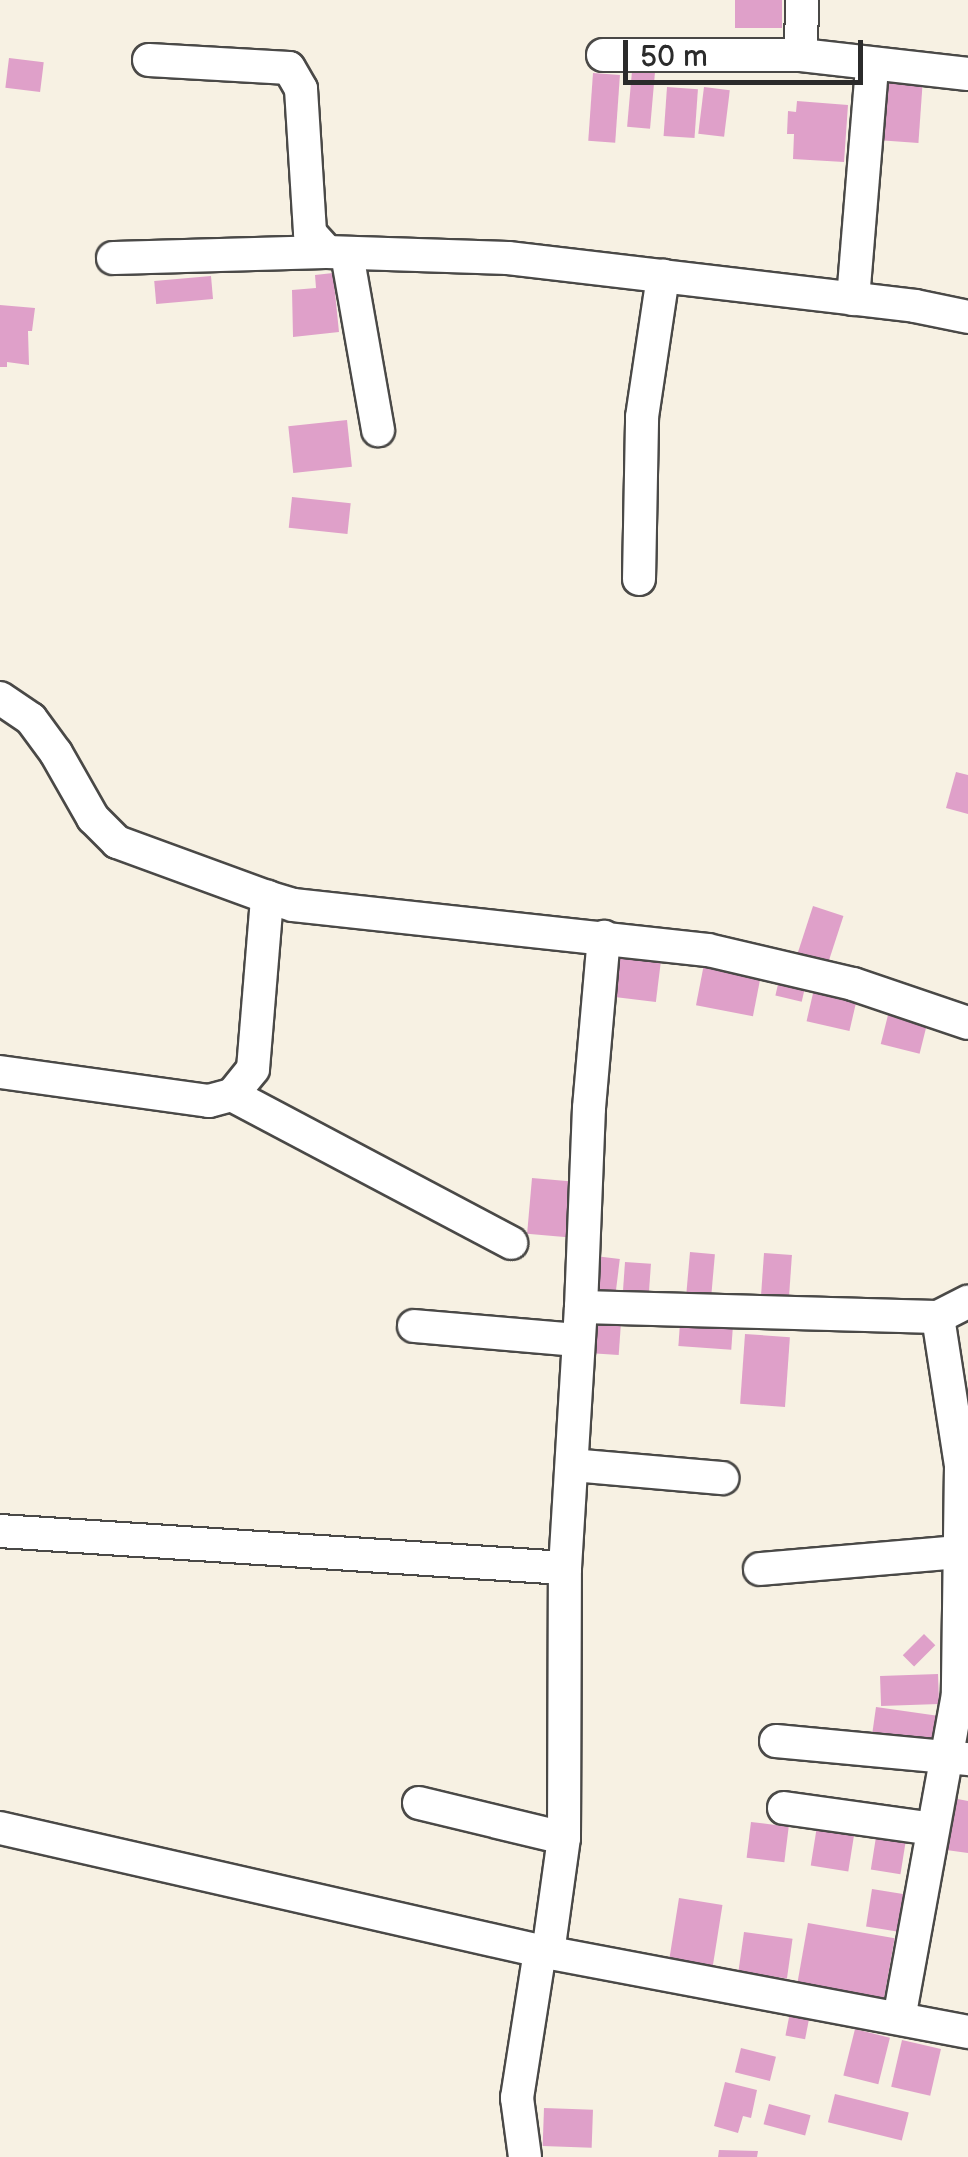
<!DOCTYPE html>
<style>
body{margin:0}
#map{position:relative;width:968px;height:2157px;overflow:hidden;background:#f7f1e3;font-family:"Balsamiq Sans",sans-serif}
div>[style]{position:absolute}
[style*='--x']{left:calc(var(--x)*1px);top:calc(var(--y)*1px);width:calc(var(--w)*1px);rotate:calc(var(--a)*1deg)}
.building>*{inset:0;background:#dfa0c9;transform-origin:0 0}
.roads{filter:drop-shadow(2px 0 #4a4947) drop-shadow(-2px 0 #4a4947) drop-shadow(0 2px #4a4947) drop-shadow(0 -2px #4a4947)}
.minor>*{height:32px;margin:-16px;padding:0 16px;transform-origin:16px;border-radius:16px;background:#fff}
span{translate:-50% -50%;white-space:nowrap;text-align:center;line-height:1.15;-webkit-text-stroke:10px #fff;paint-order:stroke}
.scale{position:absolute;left:623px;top:40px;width:240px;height:45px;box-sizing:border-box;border:5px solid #2b2b2b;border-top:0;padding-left:12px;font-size:30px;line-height:35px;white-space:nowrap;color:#2b2b2b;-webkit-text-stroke:8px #fff;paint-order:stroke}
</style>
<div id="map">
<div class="building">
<i style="left:735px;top:0;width:47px;height:28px"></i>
<i style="left:9px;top:58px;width:35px;height:30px;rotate:7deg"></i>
<i style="left:632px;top:71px;width:23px;height:56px;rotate:5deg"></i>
<i style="left:593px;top:73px;width:27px;height:68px;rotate:4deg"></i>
<i style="left:878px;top:76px;width:45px;height:64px;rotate:4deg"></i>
<i style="left:667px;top:87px;width:31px;height:49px;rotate:4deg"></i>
<i style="left:704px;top:87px;width:26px;height:47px;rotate:7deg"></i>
<i style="clip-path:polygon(797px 101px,848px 105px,844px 162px,793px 159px,794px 134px,787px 134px,788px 111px,796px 112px)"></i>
<i style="clip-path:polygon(333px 273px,339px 332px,293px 337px,292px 290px,316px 288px,315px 275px)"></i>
<i style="left:211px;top:276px;width:23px;height:57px;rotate:85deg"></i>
<i style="clip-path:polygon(0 305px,35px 308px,32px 331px,28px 331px,29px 365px,7px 362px,7px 367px,0 367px)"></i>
<i style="left:347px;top:420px;width:47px;height:59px;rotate:84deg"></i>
<i style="left:292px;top:497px;width:59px;height:31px;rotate:6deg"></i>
<i style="clip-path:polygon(956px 772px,968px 775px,968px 814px,946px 808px)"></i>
<i style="left:813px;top:906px;width:32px;height:57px;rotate:18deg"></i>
<i style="left:610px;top:949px;width:52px;height:47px;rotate:7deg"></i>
<i style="left:704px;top:964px;width:58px;height:42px;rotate:11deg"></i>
<i style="left:779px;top:980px;width:27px;height:16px;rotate:13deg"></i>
<i style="left:814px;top:989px;width:44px;height:33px;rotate:13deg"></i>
<i style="left:889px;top:1011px;width:40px;height:34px;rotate:14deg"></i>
<i style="left:532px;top:1178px;width:49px;height:56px;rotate:5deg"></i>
<i style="left:690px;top:1252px;width:25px;height:42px;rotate:5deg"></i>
<i style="left:764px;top:1253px;width:28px;height:50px;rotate:4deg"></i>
<i style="left:595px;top:1256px;width:25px;height:39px;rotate:7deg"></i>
<i style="left:625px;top:1262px;width:26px;height:31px;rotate:4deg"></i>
<i style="left:590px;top:1321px;width:31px;height:32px;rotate:4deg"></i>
<i style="left:680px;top:1323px;width:53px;height:23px;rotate:4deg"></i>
<i style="left:745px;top:1334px;width:45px;height:70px;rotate:4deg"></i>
<i style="left:924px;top:1634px;width:16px;height:30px;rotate:45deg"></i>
<i style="left:938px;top:1674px;width:30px;height:58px;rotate:88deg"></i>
<i style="left:876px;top:1707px;width:62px;height:31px;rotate:8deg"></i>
<i style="clip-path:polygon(947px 1797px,968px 1801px,968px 1853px,939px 1849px)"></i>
<i style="left:751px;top:1822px;width:38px;height:36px;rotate:7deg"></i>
<i style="left:817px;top:1826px;width:38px;height:40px;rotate:9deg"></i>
<i style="left:876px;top:1837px;width:30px;height:33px;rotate:9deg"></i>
<i style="left:872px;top:1889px;width:36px;height:38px;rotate:9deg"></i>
<i style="left:679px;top:1898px;width:44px;height:61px;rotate:9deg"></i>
<i style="left:808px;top:1923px;width:88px;height:64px;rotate:10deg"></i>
<i style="left:744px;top:1932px;width:49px;height:40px;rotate:8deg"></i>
<i style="left:791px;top:2007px;width:20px;height:29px;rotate:11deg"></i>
<i style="left:855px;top:2029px;width:36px;height:48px;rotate:14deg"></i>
<i style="left:902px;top:2040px;width:40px;height:48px;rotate:13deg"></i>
<i style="left:741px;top:2048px;width:36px;height:25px;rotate:14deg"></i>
<i style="clip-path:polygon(725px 2082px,757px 2090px,751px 2118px,743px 2116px,738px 2133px,714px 2126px)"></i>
<i style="left:835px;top:2094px;width:76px;height:29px;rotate:14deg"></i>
<i style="left:769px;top:2104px;width:43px;height:21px;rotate:15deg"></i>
<i style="left:544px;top:2108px;width:49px;height:38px;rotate:2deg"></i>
<i style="clip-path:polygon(719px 2150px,758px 2151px,757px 2157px,718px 2157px)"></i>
</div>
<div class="roads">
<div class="minor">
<i style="--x:603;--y:55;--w:198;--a:0"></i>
<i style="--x:801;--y:55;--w:168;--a:6.5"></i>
<i style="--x:801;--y:55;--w:55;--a:-89"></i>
<i style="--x:149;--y:60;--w:140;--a:3.3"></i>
<i style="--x:289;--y:68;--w:24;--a:60"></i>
<i style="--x:301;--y:89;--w:144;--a:86.4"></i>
<i style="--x:310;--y:233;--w:25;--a:48"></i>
<i style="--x:327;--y:252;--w:181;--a:1.9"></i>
<i style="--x:508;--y:258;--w:410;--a:6.7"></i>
<i style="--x:915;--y:306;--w:54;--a:11.7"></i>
<i style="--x:347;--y:254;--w:179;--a:80"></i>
<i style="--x:113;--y:258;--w:214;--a:-1.6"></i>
<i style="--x:853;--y:299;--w:234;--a:-85.3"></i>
<i style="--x:639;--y:579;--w:162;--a:-88.9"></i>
<i style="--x:642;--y:417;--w:143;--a:-81.5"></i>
<i style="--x:0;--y:698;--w:37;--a:34"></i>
<i style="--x:31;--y:719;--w:42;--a:53.7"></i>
<i style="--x:56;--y:753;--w:75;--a:60.4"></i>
<i style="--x:93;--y:818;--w:34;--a:45"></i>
<i style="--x:117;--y:842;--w:160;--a:20.1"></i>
<i style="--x:267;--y:897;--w:27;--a:17"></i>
<i style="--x:293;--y:905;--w:417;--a:6.2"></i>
<i style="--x:708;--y:950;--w:149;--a:13.2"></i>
<i style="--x:853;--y:984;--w:121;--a:18.7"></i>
<i style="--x:0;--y:1072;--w:211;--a:7.9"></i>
<i style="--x:209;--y:1101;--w:24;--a:-15"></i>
<i style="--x:232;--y:1095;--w:33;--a:-51"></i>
<i style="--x:253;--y:1069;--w:173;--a:-85.3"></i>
<i style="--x:232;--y:1095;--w:316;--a:27.9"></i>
<i style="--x:581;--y:1307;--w:199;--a:-87.7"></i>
<i style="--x:589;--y:1108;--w:172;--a:-85"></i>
<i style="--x:938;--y:1317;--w:34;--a:-27"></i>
<i style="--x:414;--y:1326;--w:165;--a:4.9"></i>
<i style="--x:572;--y:1465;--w:151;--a:5"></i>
<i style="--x:0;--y:1531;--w:566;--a:3.75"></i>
<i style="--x:760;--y:1569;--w:201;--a:-4.9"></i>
<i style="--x:776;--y:1741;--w:193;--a:5.4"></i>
<i style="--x:419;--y:1803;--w:149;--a:13.6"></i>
<i style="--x:784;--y:1808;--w:150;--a:8"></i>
<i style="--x:0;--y:1828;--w:554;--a:12.83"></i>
<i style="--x:540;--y:1951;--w:436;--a:10.7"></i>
<i style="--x:548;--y:1953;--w:116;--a:-82.1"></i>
<i style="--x:564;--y:1838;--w:270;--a:-89.8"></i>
<i style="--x:565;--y:1568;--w:261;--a:-86.5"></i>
<i style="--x:581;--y:1307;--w:357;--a:1.6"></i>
<i style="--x:938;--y:1317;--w:151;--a:81.2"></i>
<i style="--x:961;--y:1466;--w:228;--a:90.8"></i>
<i style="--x:958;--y:1694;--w:329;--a:100.3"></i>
<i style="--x:525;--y:2157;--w:60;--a:-97.7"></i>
<i style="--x:517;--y:2098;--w:149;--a:-81.1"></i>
</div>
</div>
<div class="scale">50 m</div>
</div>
